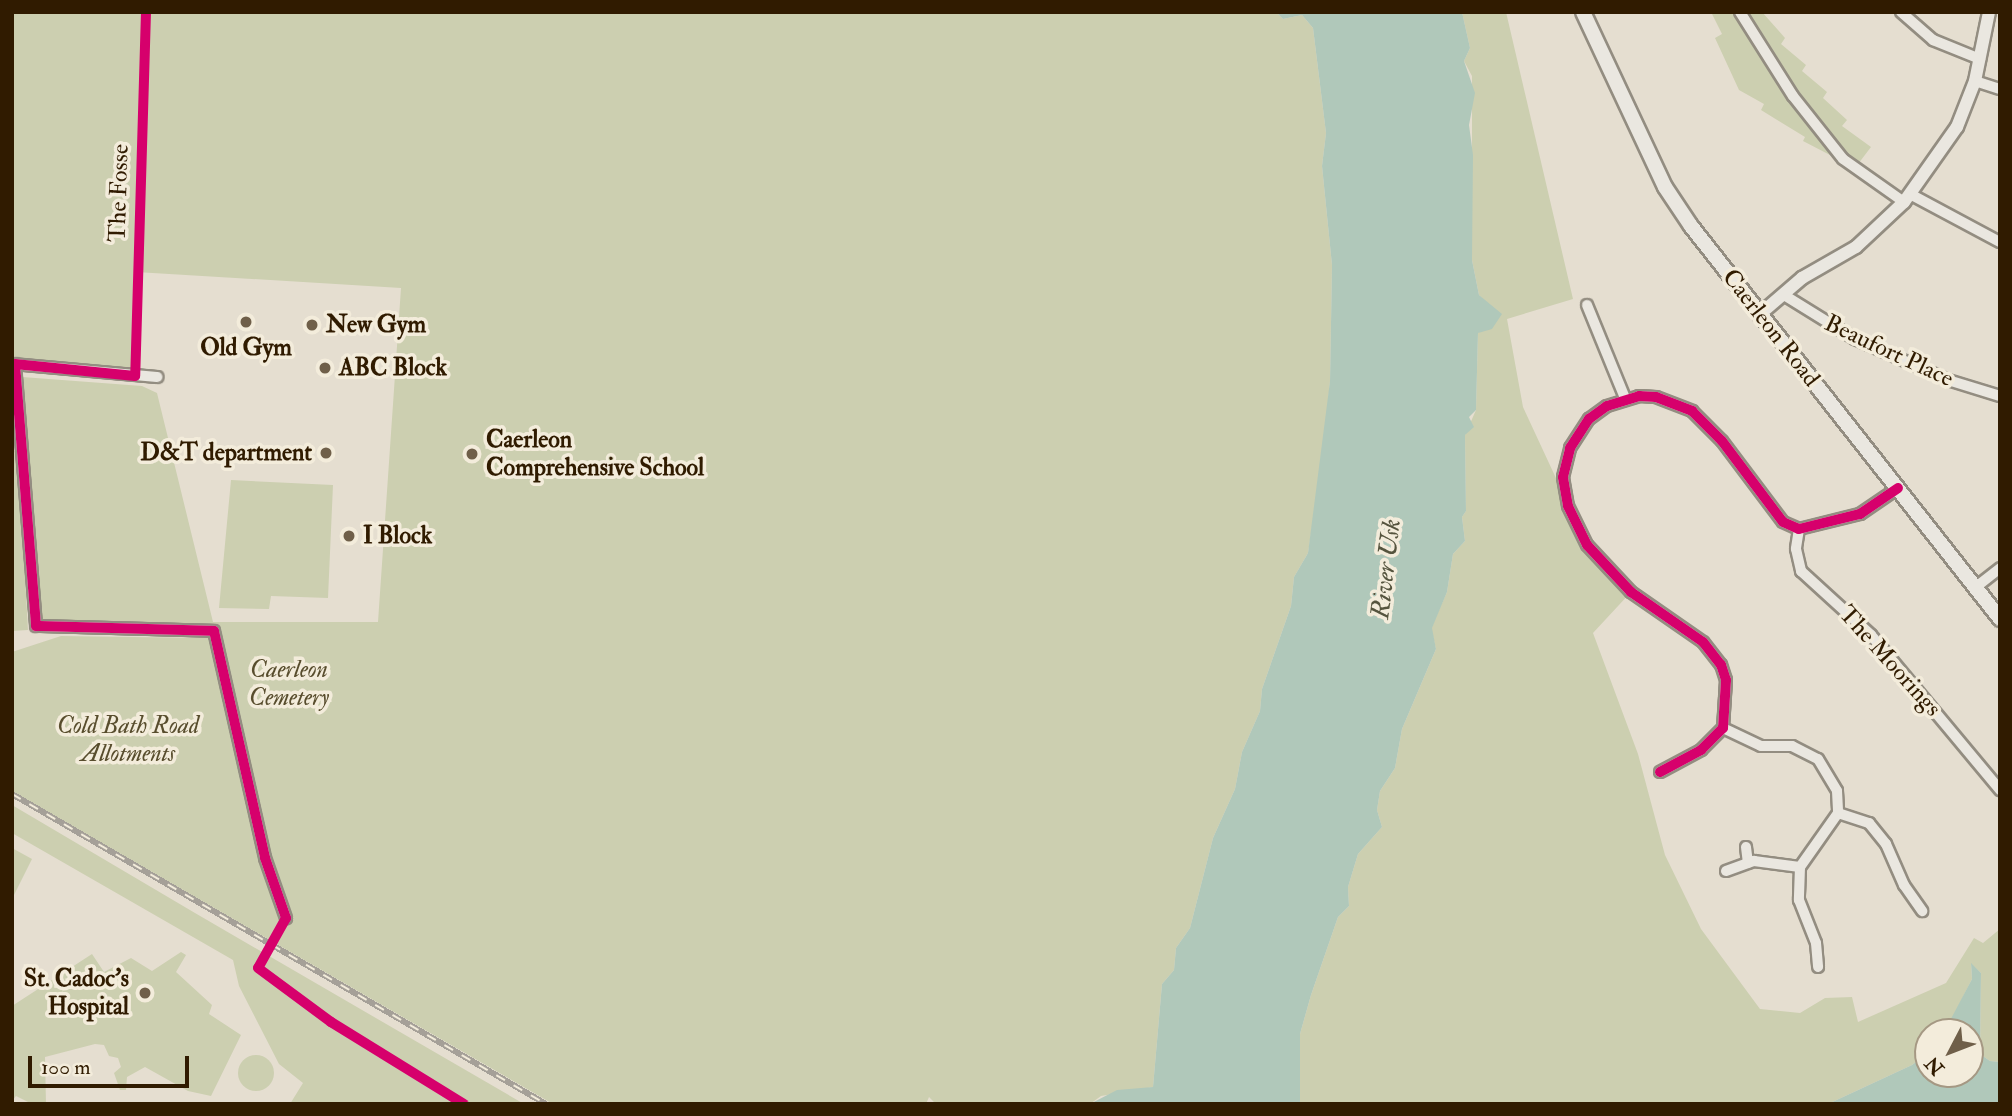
<!DOCTYPE html>
<style>
body{margin:0}
#map{position:relative;width:2012px;height:1116px;overflow:hidden;background:#e5ded0;font-family:"IM FELL Double Pica",serif}
div>[style]{position:absolute}
[style*='--x']{left:calc(var(--x)*1px);top:calc(var(--y)*1px);width:calc(var(--w)*1px);rotate:calc(var(--a)*1deg)}
.green>*{inset:0;background:#cccfb0}
.round{border-radius:50%}
.water>*{inset:0;background:#b0c8ba}
.roads{filter:drop-shadow(2px 0 #938d81) drop-shadow(-2px 0 #938d81) drop-shadow(0 2px #938d81) drop-shadow(0 -2px #938d81)}
.minor>*{height:10px;margin:-5px;padding:0 5px;transform-origin:5px;border-radius:5px;background:#eae7e0}
.tertiary>*{height:12px;margin:-6px;padding:0 6px;transform-origin:6px;border-radius:6px;background:#eae7e0}
.secondary>*{height:14px;margin:-7px;padding:0 7px;transform-origin:7px;border-radius:7px;background:#eae7e0}
.rail>*{height:6px;margin-top:-3px;transform-origin:0;background:repeating-linear-gradient(90deg,#f3ecdb 0 10px,#a5a098 0 20px);box-sizing:border-box;border-block:2px solid #a5a098}
.cycleway>*{height:10px;margin:-5px;padding:0 5px;transform-origin:5px;border-radius:5px;background:#d6006c}
.dots>*{width:19px;height:19px;translate:-50% -50%;box-sizing:border-box;border:4px solid #f3ecdb;border-radius:50%}
span{translate:-50% -50%;white-space:nowrap;text-align:center;line-height:1.15;-webkit-text-stroke:7px #f3ecdb;paint-order:stroke}
.street-label{font-size:24px;color:#301b00}
.poi-label{font-size:24px;color:#301b00;font-weight:700}
.left{translate:0 -50%;text-align:left}
.right{translate:-100% -50%;text-align:right}
.park-label{font-size:24px;color:#584d2d;font-style:italic}
.water-label{font-size:26px;color:#55543e;font-style:italic}
.frame{position:absolute;inset:0;border:14px solid #301b00;pointer-events:none}
.north{position:absolute;left:1914px;top:1018px;width:70px;height:70px;box-sizing:border-box;background:#f3ecdb;border:2px solid #a59883;border-radius:50%;rotate:228deg;font-size:19px;font-weight:700;line-height:28px;text-align:center;color:#301b00}
.north::after{content:'';display:block;margin:auto;width:24px;height:32px;background:#6f5f49;clip-path:polygon(50% 0,100% 100%,50% 72%,0 100%)}
.scale{position:absolute;left:28px;top:1056px;width:161px;height:32px;box-sizing:border-box;border:4px solid #301b00;border-top:0;padding-left:9px;font-size:21px;line-height:24px;white-space:nowrap;color:#301b00;-webkit-text-stroke:5px #f3ecdb;paint-order:stroke}
</style>
<div id="map">
<div class="green">
<i style="clip-path:polygon(12px 12px,1276px 12px,1283px 19px,1302px 15px,1313px 28px,1326px 133px,1322px 166px,1332px 265px,1330px 381px,1324px 449px,1308px 553px,1294px 577px,1291px 606px,1262px 689px,1260px 711px,1242px 752px,1235px 789px,1213px 838px,1190px 928px,1176px 948px,1174px 970px,1162px 984px,1153px 1087px,1101px 1096px,1090px 1104px,936px 1104px,929px 1097px,926px 1104px,553px 1104px,12px 791px,12px 652px,61px 636px,204px 638px,209px 631px,45px 622px,39px 613px,22px 377px,142px 386px,157px 393px,213px 622px,378px 622px,401px 288px,136px 272px,133px 371px,12px 361px)"></i>
<i style="clip-path:polygon(1462px 12px,1506px 12px,1573px 299px,1507px 319px,1523px 407px,1587px 545px,1631px 592px,1593px 633px,1638px 754px,1665px 855px,1701px 929px,1760px 1009px,1800px 1013px,1825px 998px,1852px 997px,1858px 1022px,1946px 983px,1974px 938px,1983px 943px,2000px 929px,2000px 1062px,1990px 1061px,1980px 1054px,1981px 973px,1971px 964px,1972px 979px,1948px 1027px,1944px 1032px,1928px 1032px,1928px 1053px,1912px 1065px,1828px 1104px,1300px 1104px,1300px 1034px,1311px 995px,1338px 917px,1349px 906px,1348px 887px,1358px 854px,1382px 827px,1377px 810px,1380px 791px,1395px 768px,1402px 729px,1436px 649px,1431px 628px,1447px 592px,1453px 554px,1465px 541px,1462px 517px,1466px 511px,1465px 435px,1476px 410px,1478px 333px,1494px 311px,1479px 295px,1472px 260px,1472px 76px,1464px 61px,1470px 48px)"></i>
<i style="clip-path:polygon(1711px 12px,1762px 12px,1785px 38px,1781px 44px,1806px 65px,1802px 71px,1827px 92px,1823px 98px,1847px 120px,1842px 126px,1871px 147px,1855px 168px,1803px 141px,1805px 137px,1761px 110px,1764px 104px,1739px 90px,1715px 38px,1722px 34px)"></i>
<i style="clip-path:polygon(12px 450px,18px 452px,28px 630px,12px 631px)"></i>
<i style="clip-path:polygon(231px 480px,333px 485px,328px 598px,271px 596px,269px 609px,219px 608px)"></i>
<i style="clip-path:polygon(12px 805px,195px 913px,524px 1104px,290px 1104px,303px 1083px,279px 1064px,239px 986px,233px 960px,12px 833px)"></i>
<i style="clip-path:polygon(12px 848px,32px 859px,12px 899px)"></i>
<i style="clip-path:polygon(181px 952px,186px 955px,176px 972px,212px 1005px,209px 1014px,241px 1035px,211px 1096px,188px 1091px,145px 1067px,127px 1077px,126px 1090px,120px 1090px,114px 1073px,121px 1067px,118px 1058px,109px 1056px,104px 1045px,95px 1044px,45px 1057px,46px 1104px,32px 1104px,16px 1096px,12px 1101px,12px 1006px,92px 954px,104px 972px,131px 958px,152px 971px)"></i>
<i class="round" style="left:238px;top:1055px;width:36px;height:36px"></i>
</div>
<div class="water">
<i style="clip-path:polygon(1276px 12px,1462px 12px,1470px 48px,1464px 61px,1475px 93px,1469px 125px,1473px 155px,1472px 260px,1479px 295px,1502px 314px,1492px 329px,1478px 333px,1476px 410px,1469px 417px,1474px 427px,1465px 435px,1466px 511px,1462px 517px,1465px 541px,1453px 554px,1447px 592px,1432px 628px,1436px 649px,1402px 729px,1395px 768px,1380px 791px,1377px 810px,1382px 827px,1358px 854px,1348px 887px,1349px 906px,1338px 917px,1311px 995px,1300px 1034px,1300px 1104px,1090px 1104px,1117px 1090px,1153px 1087px,1162px 984px,1174px 970px,1176px 948px,1190px 928px,1213px 838px,1235px 789px,1242px 752px,1260px 711px,1262px 689px,1291px 606px,1294px 577px,1308px 553px,1330px 381px,1332px 265px,1322px 166px,1326px 133px,1313px 28px,1302px 15px,1283px 19px)"></i>
<i style="clip-path:polygon(1971px 963px,1981px 973px,1980px 1054px,1990px 1061px,2000px 1062px,2000px 1104px,1828px 1104px,1912px 1065px,1928px 1053px,1928px 1074px,1970px 1074px,1970px 1032px,1944px 1032px,1972px 979px)"></i>
</div>
<div class="roads">
<div class="minor">
<i style="--x:1740;--y:12;--w:99;--a:57.8"></i>
<i style="--x:1793;--y:96;--w:80;--a:51.6"></i>
<i style="--x:1843;--y:159;--w:75;--a:35.2"></i>
<i style="--x:1901;--y:12;--w:43;--a:41.2"></i>
<i style="--x:1933;--y:40;--w:51;--a:22"></i>
<i style="--x:1975;--y:81;--w:26;--a:18"></i>
<i style="--x:1910;--y:194;--w:102;--a:28.1"></i>
<i style="--x:1784;--y:295;--w:84;--a:31.8"></i>
<i style="--x:1855;--y:339;--w:102;--a:23.8"></i>
<i style="--x:1948;--y:380;--w:54;--a:17.1"></i>
<i style="--x:1587;--y:305;--w:100;--a:67.8"></i>
<i style="--x:12;--y:364;--w:146;--a:5.1"></i>
<i style="--x:15;--y:364;--w:263;--a:85.4"></i>
<i style="--x:36;--y:626;--w:178;--a:1.6"></i>
<i style="--x:214;--y:631;--w:233;--a:77.3"></i>
<i style="--x:265;--y:858;--w:64;--a:70.7"></i>
<i style="--x:1799;--y:529;--w:20;--a:99"></i>
<i style="--x:1796;--y:549;--w:23;--a:77"></i>
<i style="--x:1801;--y:571;--w:95;--a:42.4"></i>
<i style="--x:1871;--y:635;--w:202;--a:50.2"></i>
<i style="--x:1976;--y:587;--w:31;--a:-38"></i>
<i style="--x:1723;--y:728;--w:42;--a:25.3"></i>
<i style="--x:1761;--y:746;--w:31;--a:0"></i>
<i style="--x:1792;--y:746;--w:29;--a:27"></i>
<i style="--x:1818;--y:759;--w:37;--a:59"></i>
<i style="--x:1837;--y:791;--w:22;--a:87"></i>
<i style="--x:1838;--y:813;--w:33;--a:18"></i>
<i style="--x:1869;--y:823;--w:27;--a:51"></i>
<i style="--x:1886;--y:844;--w:45;--a:66.3"></i>
<i style="--x:1904;--y:885;--w:32;--a:55"></i>
<i style="--x:1660;--y:772;--w:47;--a:-28.2"></i>
<i style="--x:1701;--y:750;--w:31;--a:-45"></i>
<i style="--x:1723;--y:728;--w:48;--a:-86.4"></i>
<i style="--x:1726;--y:680;--w:16;--a:-108"></i>
<i style="--x:1721;--y:665;--w:29;--a:-128"></i>
<i style="--x:1703;--y:642;--w:88;--a:-145.2"></i>
<i style="--x:1631;--y:592;--w:64;--a:-133.1"></i>
<i style="--x:1587;--y:545;--w:43;--a:-116"></i>
<i style="--x:1568;--y:506;--w:29;--a:-100"></i>
<i style="--x:1563;--y:477;--w:30;--a:-76"></i>
<i style="--x:1570;--y:448;--w:35;--a:-57"></i>
<i style="--x:1589;--y:419;--w:22;--a:-36"></i>
<i style="--x:1607;--y:406;--w:34;--a:-17"></i>
<i style="--x:1639;--y:396;--w:17;--a:3"></i>
<i style="--x:1656;--y:397;--w:39;--a:21"></i>
<i style="--x:1692;--y:411;--w:42;--a:45"></i>
<i style="--x:1722;--y:441;--w:101;--a:53"></i>
<i style="--x:1783;--y:522;--w:17;--a:24"></i>
<i style="--x:1799;--y:529;--w:63;--a:-13.8"></i>
<i style="--x:1860;--y:514;--w:46;--a:-34.4"></i>
<i style="--x:1746;--y:847;--w:16;--a:83"></i>
<i style="--x:1800;--y:867;--w:33;--a:92"></i>
<i style="--x:1799;--y:900;--w:46;--a:68.4"></i>
<i style="--x:1816;--y:943;--w:24;--a:85"></i>
<i style="--x:1726;--y:871;--w:30;--a:-20"></i>
<i style="--x:1754;--y:861;--w:46;--a:7.4"></i>
<i style="--x:1800;--y:867;--w:66;--a:-54.9"></i>
</div>
<div class="tertiary">
<i style="--x:1759;--y:315;--w:57;--a:-40.7"></i>
<i style="--x:1802;--y:278;--w:62;--a:-29.9"></i>
<i style="--x:1856;--y:247;--w:66;--a:-43.2"></i>
<i style="--x:1904;--y:202;--w:92;--a:-54.8"></i>
<i style="--x:1957;--y:127;--w:49;--a:-68.6"></i>
<i style="--x:1975;--y:81;--w:70;--a:-78.5"></i>
</div>
<div class="secondary">
<i style="--x:1583;--y:12;--w:193;--a:64.9"></i>
<i style="--x:1665;--y:187;--w:47;--a:56.3"></i>
<i style="--x:1691;--y:226;--w:500;--a:51.8"></i>
</div>
</div>
<div class="rail">
<i style="--x:12;--y:794;--w:617;--a:30.14"></i>
</div>
<div class="cycleway">
<i style="--x:146;--y:12;--w:364;--a:91.7"></i>
<i style="--x:135;--y:376;--w:121;--a:-174.3"></i>
<i style="--x:15;--y:364;--w:263;--a:85.4"></i>
<i style="--x:36;--y:626;--w:178;--a:1.6"></i>
<i style="--x:214;--y:631;--w:233;--a:77.3"></i>
<i style="--x:265;--y:858;--w:64;--a:70.7"></i>
<i style="--x:286;--y:918;--w:57;--a:119.2"></i>
<i style="--x:258;--y:968;--w:91;--a:36.5"></i>
<i style="--x:331;--y:1022;--w:156;--a:31.7"></i>
<i style="--x:1660;--y:772;--w:47;--a:-28.2"></i>
<i style="--x:1701;--y:750;--w:31;--a:-45"></i>
<i style="--x:1723;--y:728;--w:48;--a:-86.4"></i>
<i style="--x:1726;--y:680;--w:16;--a:-108"></i>
<i style="--x:1721;--y:665;--w:29;--a:-128"></i>
<i style="--x:1703;--y:642;--w:88;--a:-145.2"></i>
<i style="--x:1631;--y:592;--w:64;--a:-133.1"></i>
<i style="--x:1587;--y:545;--w:43;--a:-116"></i>
<i style="--x:1568;--y:506;--w:29;--a:-100"></i>
<i style="--x:1563;--y:477;--w:30;--a:-76"></i>
<i style="--x:1570;--y:448;--w:35;--a:-57"></i>
<i style="--x:1589;--y:419;--w:22;--a:-36"></i>
<i style="--x:1607;--y:406;--w:34;--a:-17"></i>
<i style="--x:1639;--y:396;--w:17;--a:3"></i>
<i style="--x:1656;--y:397;--w:39;--a:21"></i>
<i style="--x:1692;--y:411;--w:42;--a:45"></i>
<i style="--x:1722;--y:441;--w:101;--a:53"></i>
<i style="--x:1783;--y:522;--w:17;--a:24"></i>
<i style="--x:1799;--y:529;--w:63;--a:-13.8"></i>
<i style="--x:1860;--y:514;--w:46;--a:-34.4"></i>
</div>
<div class="dots">
<i style="left:246px;top:322px;background:#6f5f49"></i>
<i style="left:312px;top:325px;background:#6f5f49"></i>
<i style="left:325px;top:368px;background:#6f5f49"></i>
<i style="left:326px;top:453px;background:#6f5f49"></i>
<i style="left:472px;top:454px;background:#6f5f49"></i>
<i style="left:349px;top:536px;background:#6f5f49"></i>
<i style="left:145px;top:993px;background:#6f5f49"></i>
</div>
<div class="street-label">
<span style="left:119px;top:193px;rotate:-88deg">The Fosse</span>
<span style="left:1771px;top:328px;rotate:52deg">Caerleon Road</span>
<span style="left:1889px;top:351px;rotate:25deg">Beaufort Place</span>
<span style="left:1890px;top:661px;rotate:48deg">The Moorings</span>
</div>
<div class="poi-label">
<span class="left" style="left:326px;top:325px">New Gym</span>
<span style="left:246px;top:348px">Old Gym</span>
<span class="left" style="left:339px;top:368px">ABC Block</span>
<span class="left" style="left:486px;top:454px">Caerleon<br>Comprehensive School</span>
<span class="right" style="left:312px;top:453px">D&amp;T department</span>
<span class="left" style="left:363px;top:536px">I Block</span>
<span class="right" style="left:129px;top:993px">St. Cadoc's<br>Hospital</span>
</div>
<div class="park-label">
<span style="left:289px;top:684px">Caerleon<br>Cemetery</span>
<span style="left:128px;top:740px">Cold Bath Road<br>Allotments</span>
</div>
<div class="water-label">
<span style="left:1387px;top:569px;rotate:-83deg">River Usk</span>
</div>
<div class="frame"></div>
<div class="north">N</div>
<div class="scale">100 m</div>
</div>
